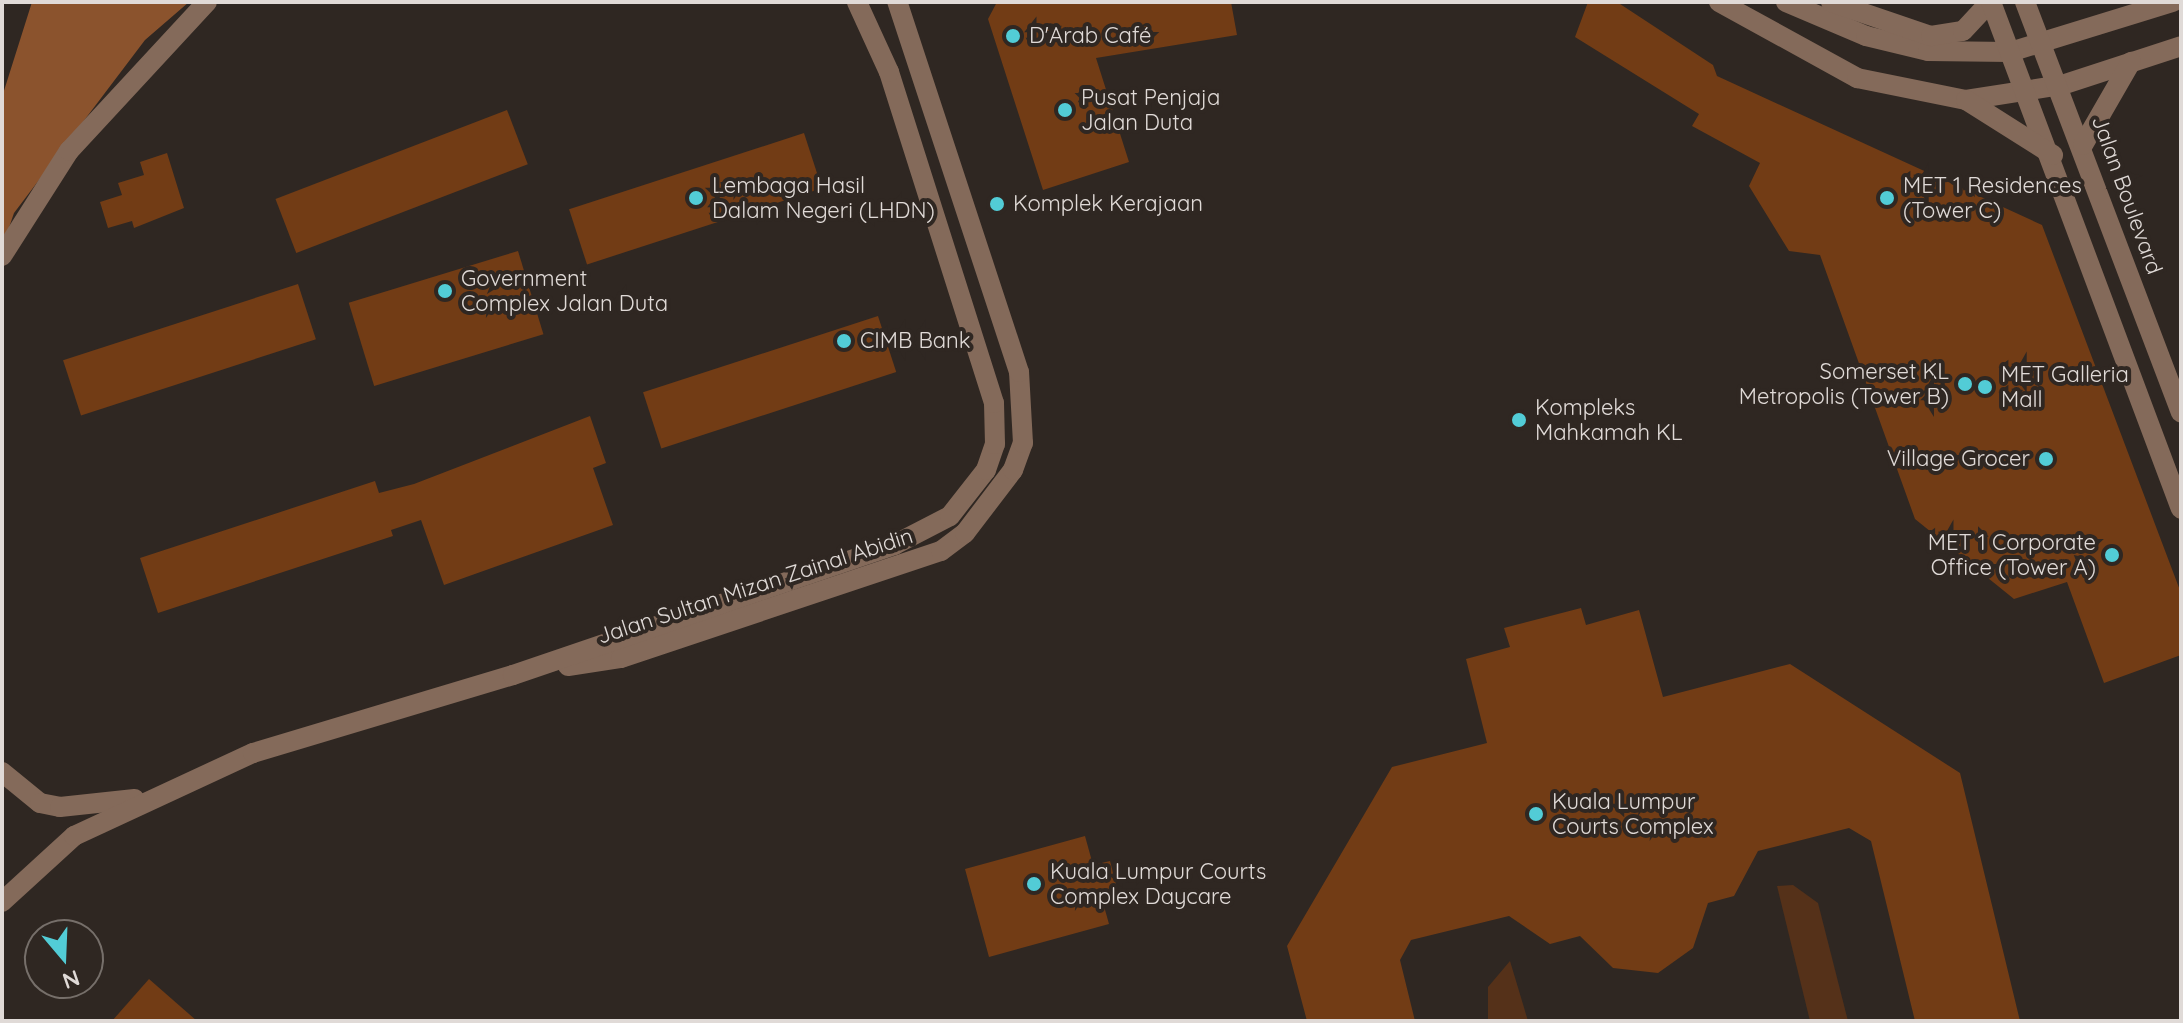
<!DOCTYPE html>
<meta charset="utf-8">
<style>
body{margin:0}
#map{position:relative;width:2183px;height:1023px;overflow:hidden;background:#2f2722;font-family:Quicksand,sans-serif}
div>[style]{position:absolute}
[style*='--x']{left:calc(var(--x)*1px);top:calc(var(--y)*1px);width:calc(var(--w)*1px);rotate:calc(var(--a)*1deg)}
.green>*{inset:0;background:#553119}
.forest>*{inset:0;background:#8b532d}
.building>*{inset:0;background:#723c15;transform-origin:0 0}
.minor>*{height:20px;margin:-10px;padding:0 10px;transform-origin:10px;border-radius:10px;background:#846a5a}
.dots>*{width:22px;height:22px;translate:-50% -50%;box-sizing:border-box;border:4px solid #2f2722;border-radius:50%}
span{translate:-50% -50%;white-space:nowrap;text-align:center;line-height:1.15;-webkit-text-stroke:8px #2f2722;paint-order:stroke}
.poi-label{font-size:22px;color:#e0dad7}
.left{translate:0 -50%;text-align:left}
.right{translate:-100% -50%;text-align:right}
.street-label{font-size:22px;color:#e0dad7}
.frame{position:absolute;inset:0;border:4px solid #e0dad7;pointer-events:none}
.north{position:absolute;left:24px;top:919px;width:80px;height:80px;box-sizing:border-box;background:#2f2722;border:2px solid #766f6a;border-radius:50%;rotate:161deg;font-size:22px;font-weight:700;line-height:32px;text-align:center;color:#e0dad7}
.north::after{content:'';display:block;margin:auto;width:28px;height:36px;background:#52ccd6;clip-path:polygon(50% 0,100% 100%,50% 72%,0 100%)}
</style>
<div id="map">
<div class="green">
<i style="clip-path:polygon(1793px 885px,1818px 903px,1848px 1021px,1810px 1021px,1777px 886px)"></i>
<i style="clip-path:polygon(1510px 961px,1528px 1021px,1488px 1021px,1488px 987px)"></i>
</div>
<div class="forest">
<i style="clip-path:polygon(32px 2px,189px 2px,145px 40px,14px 213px,2px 248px,2px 97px)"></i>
</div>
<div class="building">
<i style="clip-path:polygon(997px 2px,1231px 2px,1237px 35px,1096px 58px,1129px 162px,1043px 190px,988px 19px)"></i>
<i style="clip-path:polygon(1588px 2px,1617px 2px,1713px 65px,1717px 76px,2042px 225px,2181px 593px,2181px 655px,2104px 683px,2067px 582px,2014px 599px,1915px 519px,1820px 255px,1789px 251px,1749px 186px,1760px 163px,1692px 126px,1699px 114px,1575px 37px)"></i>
<i style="left:507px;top:110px;width:58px;height:248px;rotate:69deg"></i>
<i style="left:804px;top:133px;width:58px;height:247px;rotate:72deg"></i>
<i style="clip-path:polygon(167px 153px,184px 208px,134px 228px,132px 221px,108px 228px,100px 202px,122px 195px,118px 183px,144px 175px,140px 162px)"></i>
<i style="left:518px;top:251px;width:87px;height:177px;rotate:73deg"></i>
<i style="left:298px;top:284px;width:58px;height:247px;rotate:72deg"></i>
<i style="left:878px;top:316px;width:59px;height:247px;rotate:72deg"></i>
<i style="clip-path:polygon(590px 416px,606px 463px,593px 468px,613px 525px,444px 585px,421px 520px,391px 530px,393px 536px,158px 613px,140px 558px,375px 481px,379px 493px,414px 484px)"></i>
<i style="clip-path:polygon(1581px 608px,1586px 625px,1639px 610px,1663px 697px,1790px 664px,1960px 773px,2020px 1021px,1915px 1021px,1871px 841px,1849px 828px,1758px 851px,1734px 896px,1708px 903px,1693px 948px,1658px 973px,1613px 968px,1580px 936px,1550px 944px,1509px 916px,1411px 940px,1400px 960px,1415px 1021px,1307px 1021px,1287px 946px,1392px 767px,1487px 743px,1466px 659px,1510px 647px,1504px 628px)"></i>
<i style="clip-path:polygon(1085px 836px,1093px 865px,1110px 861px,1119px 895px,1102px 899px,1109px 924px,989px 957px,965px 869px)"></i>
<i style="clip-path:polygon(149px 979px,197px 1021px,112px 1021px)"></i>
</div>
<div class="minor">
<i style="--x:1719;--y:2;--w:158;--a:28.8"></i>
<i style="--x:1857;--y:78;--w:111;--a:11.4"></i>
<i style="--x:1966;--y:100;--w:97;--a:-8.9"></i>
<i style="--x:2062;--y:85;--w:125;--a:-18.1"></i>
<i style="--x:1786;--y:2;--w:87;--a:23"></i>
<i style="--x:1866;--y:36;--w:64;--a:13.6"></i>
<i style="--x:1928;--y:51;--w:82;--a:0.7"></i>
<i style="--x:2010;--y:52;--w:170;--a:-17.1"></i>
<i style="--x:1831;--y:2;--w:106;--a:18.8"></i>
<i style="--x:1931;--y:36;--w:32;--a:-9"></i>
<i style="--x:1963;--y:31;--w:40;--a:-47"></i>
<i style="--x:1991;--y:2;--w:541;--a:69.46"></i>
<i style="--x:2025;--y:2;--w:439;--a:69.2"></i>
<i style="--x:1966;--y:100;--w:103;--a:32.3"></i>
<i style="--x:2083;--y:145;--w:96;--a:-60"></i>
<i style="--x:2;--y:256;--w:125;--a:-57.5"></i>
<i style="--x:69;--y:151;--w:203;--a:-47.2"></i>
<i style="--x:568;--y:666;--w:54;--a:-8.6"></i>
<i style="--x:621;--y:658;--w:337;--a:-18.5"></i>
<i style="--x:941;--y:551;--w:30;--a:-37"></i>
<i style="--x:965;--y:533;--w:79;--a:-52.7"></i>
<i style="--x:1013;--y:470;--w:29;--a:-70"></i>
<i style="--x:1023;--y:443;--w:71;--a:-93.2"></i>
<i style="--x:1019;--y:372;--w:390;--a:-108.2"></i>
<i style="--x:2;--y:772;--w:49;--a:39.2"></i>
<i style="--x:40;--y:803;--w:20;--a:11"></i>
<i style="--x:60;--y:807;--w:75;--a:-6.1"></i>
<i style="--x:2;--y:902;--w:98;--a:-42.5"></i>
<i style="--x:74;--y:836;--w:197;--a:-24.9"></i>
<i style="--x:253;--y:753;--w:271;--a:-16.7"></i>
<i style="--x:513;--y:675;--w:403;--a:-18.8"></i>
<i style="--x:894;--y:545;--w:63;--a:-27.4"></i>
<i style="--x:950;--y:516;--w:58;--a:-52"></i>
<i style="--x:986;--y:470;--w:28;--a:-71"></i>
<i style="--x:995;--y:444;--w:41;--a:-91.4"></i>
<i style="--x:994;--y:403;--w:347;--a:-107.6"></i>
<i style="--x:889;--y:72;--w:77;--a:-114.6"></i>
</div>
<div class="dots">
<i style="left:1013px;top:36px;background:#52ccd6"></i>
<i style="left:1065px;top:110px;background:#52ccd6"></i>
<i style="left:696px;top:198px;background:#52ccd6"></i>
<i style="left:1887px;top:198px;background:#52ccd6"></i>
<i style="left:997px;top:204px;background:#52ccd6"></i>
<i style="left:445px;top:291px;background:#52ccd6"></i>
<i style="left:844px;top:341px;background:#52ccd6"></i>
<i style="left:1965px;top:384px;background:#52ccd6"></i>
<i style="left:1985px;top:387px;background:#52ccd6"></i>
<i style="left:1519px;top:420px;background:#52ccd6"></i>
<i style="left:2046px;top:459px;background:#52ccd6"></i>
<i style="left:2112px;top:555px;background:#52ccd6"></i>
<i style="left:1536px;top:814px;background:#52ccd6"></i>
<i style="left:1034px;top:884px;background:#52ccd6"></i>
</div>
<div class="poi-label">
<span class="left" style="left:1029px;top:36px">D'Arab Café</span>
<span class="left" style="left:1081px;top:110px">Pusat Penjaja<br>Jalan Duta</span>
<span class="left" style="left:712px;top:198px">Lembaga Hasil<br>Dalam Negeri (LHDN)</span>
<span class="left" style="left:1903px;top:198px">MET 1 Residences<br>(Tower C)</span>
<span class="left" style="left:1013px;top:204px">Komplek Kerajaan</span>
<span class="left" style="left:461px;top:291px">Government<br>Complex Jalan Duta</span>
<span class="left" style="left:860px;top:341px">CIMB Bank</span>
<span class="right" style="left:1949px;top:384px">Somerset KL<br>Metropolis (Tower B)</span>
<span class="left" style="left:2001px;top:387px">MET Galleria<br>Mall</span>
<span class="left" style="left:1535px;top:420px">Kompleks<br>Mahkamah KL</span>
<span class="right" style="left:2030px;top:459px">Village Grocer</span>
<span class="right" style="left:2096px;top:555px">MET 1 Corporate<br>Office (Tower A)</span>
<span class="left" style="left:1552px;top:814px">Kuala Lumpur<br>Courts Complex</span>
<span class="left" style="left:1050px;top:884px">Kuala Lumpur Courts<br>Complex Daycare</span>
</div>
<div class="street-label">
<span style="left:2127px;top:195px;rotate:70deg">Jalan Boulevard</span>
<span style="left:755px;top:586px;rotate:-18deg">Jalan Sultan Mizan Zainal Abidin</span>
</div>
<div class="frame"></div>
<div class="north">N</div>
</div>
